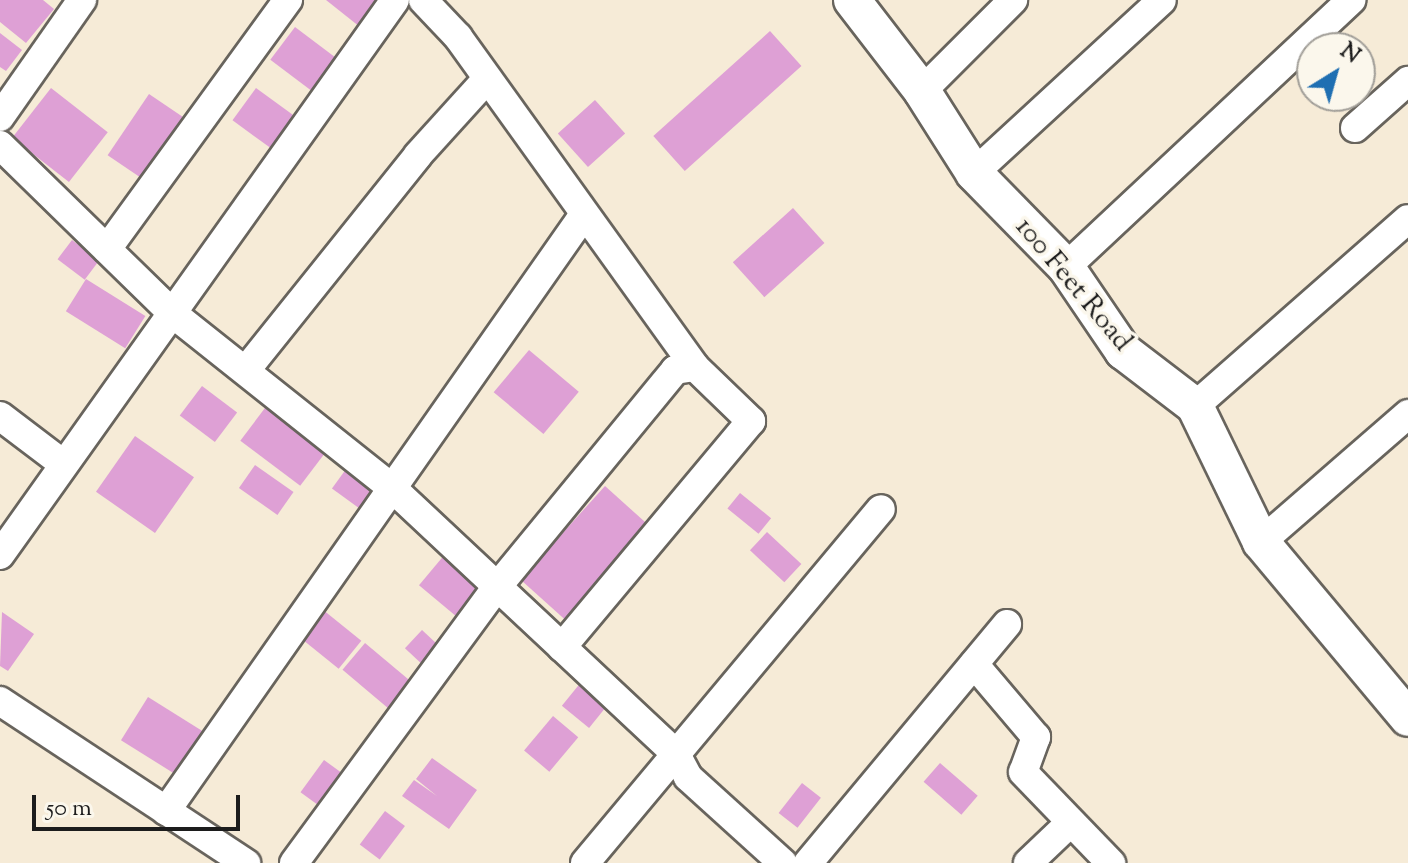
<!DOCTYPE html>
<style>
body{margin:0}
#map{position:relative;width:1408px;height:863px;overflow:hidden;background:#f6ebd7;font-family:"Sorts Mill Goudy",serif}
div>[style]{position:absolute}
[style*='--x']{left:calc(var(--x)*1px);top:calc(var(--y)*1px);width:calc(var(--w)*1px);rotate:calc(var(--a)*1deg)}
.building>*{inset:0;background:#dea0d5;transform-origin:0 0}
.roads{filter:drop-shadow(2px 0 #68645d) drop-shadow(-2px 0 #68645d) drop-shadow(0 2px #68645d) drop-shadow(0 -2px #68645d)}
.minor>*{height:28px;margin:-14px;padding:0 14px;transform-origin:14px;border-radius:14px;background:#fff}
.major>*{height:36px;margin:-18px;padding:0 18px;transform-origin:18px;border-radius:18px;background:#fff}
span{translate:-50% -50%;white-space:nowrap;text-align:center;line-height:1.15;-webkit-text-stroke:7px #fbf7ec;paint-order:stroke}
.street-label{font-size:28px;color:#1c1c1c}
.north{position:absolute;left:1296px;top:32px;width:80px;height:80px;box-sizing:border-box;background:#fbf7ec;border:2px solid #a29f99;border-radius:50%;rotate:37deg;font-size:22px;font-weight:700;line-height:32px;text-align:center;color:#1c1c1c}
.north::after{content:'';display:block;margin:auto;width:28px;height:36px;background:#1f6fb2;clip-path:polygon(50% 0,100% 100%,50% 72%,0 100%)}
.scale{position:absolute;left:32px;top:795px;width:208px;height:36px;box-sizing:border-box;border:4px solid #1c1c1c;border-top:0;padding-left:10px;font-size:24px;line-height:28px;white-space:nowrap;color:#1c1c1c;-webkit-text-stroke:6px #fbf7ec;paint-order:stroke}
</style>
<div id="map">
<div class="building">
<i style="clip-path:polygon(0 0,43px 0,54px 9px,26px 43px,0 22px)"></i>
<i style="clip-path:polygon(326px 0,381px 0,360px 27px)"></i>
<i style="left:295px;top:27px;width:59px;height:41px;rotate:37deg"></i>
<i style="left:770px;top:31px;width:47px;height:157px;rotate:48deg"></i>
<i style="clip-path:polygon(0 33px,22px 50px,6px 71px,0 67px)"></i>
<i style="left:51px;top:88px;width:72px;height:63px;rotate:38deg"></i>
<i style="left:256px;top:88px;width:51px;height:40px;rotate:36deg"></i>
<i style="left:149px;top:94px;width:45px;height:74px;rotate:34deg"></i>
<i style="left:595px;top:100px;width:45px;height:50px;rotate:48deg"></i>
<i style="left:793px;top:208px;width:47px;height:81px;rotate:48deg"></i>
<i style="left:72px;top:240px;width:34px;height:24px;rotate:37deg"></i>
<i style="left:86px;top:279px;width:70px;height:38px;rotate:32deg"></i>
<i style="left:529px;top:350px;width:65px;height:55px;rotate:40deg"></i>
<i style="left:202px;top:386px;width:44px;height:37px;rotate:37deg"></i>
<i style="left:271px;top:400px;width:75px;height:51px;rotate:37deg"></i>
<i style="left:135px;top:436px;width:72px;height:68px;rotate:35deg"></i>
<i style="left:255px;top:465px;width:47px;height:28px;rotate:35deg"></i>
<i style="left:349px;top:465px;width:42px;height:29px;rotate:36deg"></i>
<i style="left:605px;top:486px;width:64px;height:126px;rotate:42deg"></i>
<i style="left:740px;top:493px;width:40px;height:20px;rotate:39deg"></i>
<i style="left:767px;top:532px;width:47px;height:25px;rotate:43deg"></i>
<i style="left:446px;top:553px;width:52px;height:42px;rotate:40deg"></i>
<i style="left:317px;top:605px;width:57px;height:36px;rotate:39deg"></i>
<i style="clip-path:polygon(2px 612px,34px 634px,8px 671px,0 666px)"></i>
<i style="left:422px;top:630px;width:26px;height:25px;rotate:43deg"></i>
<i style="left:365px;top:643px;width:67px;height:35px;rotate:40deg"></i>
<i style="left:582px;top:681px;width:35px;height:32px;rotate:39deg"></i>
<i style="left:148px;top:697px;width:74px;height:51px;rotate:32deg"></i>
<i style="left:553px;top:716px;width:33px;height:45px;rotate:40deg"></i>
<i style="clip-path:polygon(432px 758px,477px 790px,449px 829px,402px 796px,414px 780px,437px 796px,416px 779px)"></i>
<i style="left:324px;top:760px;width:31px;height:40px;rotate:36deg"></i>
<i style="left:940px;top:763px;width:50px;height:25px;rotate:41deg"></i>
<i style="left:802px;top:783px;width:24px;height:38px;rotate:38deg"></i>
<i style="left:385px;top:811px;width:25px;height:42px;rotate:37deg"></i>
</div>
<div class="roads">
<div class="minor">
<i style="--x:423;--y:0;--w:51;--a:46.6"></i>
<i style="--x:458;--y:37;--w:406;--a:54.3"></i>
<i style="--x:922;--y:91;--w:129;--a:-45"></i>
<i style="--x:0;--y:117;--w:143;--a:-55"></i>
<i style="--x:1355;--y:128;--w:71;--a:-41.6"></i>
<i style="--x:0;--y:145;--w:240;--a:44.3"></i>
<i style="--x:172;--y:313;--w:280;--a:38.5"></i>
<i style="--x:391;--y:487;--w:391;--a:43.1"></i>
<i style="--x:676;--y:754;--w:26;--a:62"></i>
<i style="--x:688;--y:777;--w:128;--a:42.2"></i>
<i style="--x:974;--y:173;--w:255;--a:-42.6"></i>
<i style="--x:107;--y:249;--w:308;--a:-54"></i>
<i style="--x:1066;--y:267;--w:391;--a:-43.1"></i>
<i style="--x:246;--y:370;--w:275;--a:-51.3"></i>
<i style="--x:418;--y:155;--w:103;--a:-47.8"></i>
<i style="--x:1195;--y:406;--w:283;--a:-41.3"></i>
<i style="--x:0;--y:416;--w:78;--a:37.2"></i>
<i style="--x:1261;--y:542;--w:195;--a:-41"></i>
<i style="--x:0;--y:555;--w:681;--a:-54.56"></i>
<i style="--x:974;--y:664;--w:96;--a:49.7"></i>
<i style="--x:1036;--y:737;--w:37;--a:110"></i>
<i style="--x:1023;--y:772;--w:127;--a:46"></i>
<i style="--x:0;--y:701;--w:295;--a:33.4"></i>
<i style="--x:166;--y:811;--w:727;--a:-54.98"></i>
<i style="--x:294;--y:863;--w:343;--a:-53.7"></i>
<i style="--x:497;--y:587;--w:281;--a:-50.6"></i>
<i style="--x:675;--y:370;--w:20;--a:-9"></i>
<i style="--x:695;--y:367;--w:78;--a:44"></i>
<i style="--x:751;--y:421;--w:295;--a:129.9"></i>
<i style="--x:585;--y:863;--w:461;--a:-50.1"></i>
<i style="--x:808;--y:863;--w:311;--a:-50.2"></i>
<i style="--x:1028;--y:863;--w:59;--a:-43.6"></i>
</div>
<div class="major">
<i style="--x:852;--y:0;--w:115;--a:52.4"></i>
<i style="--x:922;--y:91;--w:97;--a:57.6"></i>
<i style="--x:974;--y:173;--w:132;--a:45.6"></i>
<i style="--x:1066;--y:267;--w:102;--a:55.8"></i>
<i style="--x:1123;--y:351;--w:91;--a:37.4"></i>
<i style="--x:1195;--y:406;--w:151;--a:64.1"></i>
<i style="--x:1261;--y:542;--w:229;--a:50.1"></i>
</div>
</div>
<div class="street-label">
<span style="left:1073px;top:285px;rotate:50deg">100 Feet Road</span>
</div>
<div class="north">N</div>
<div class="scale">50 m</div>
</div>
